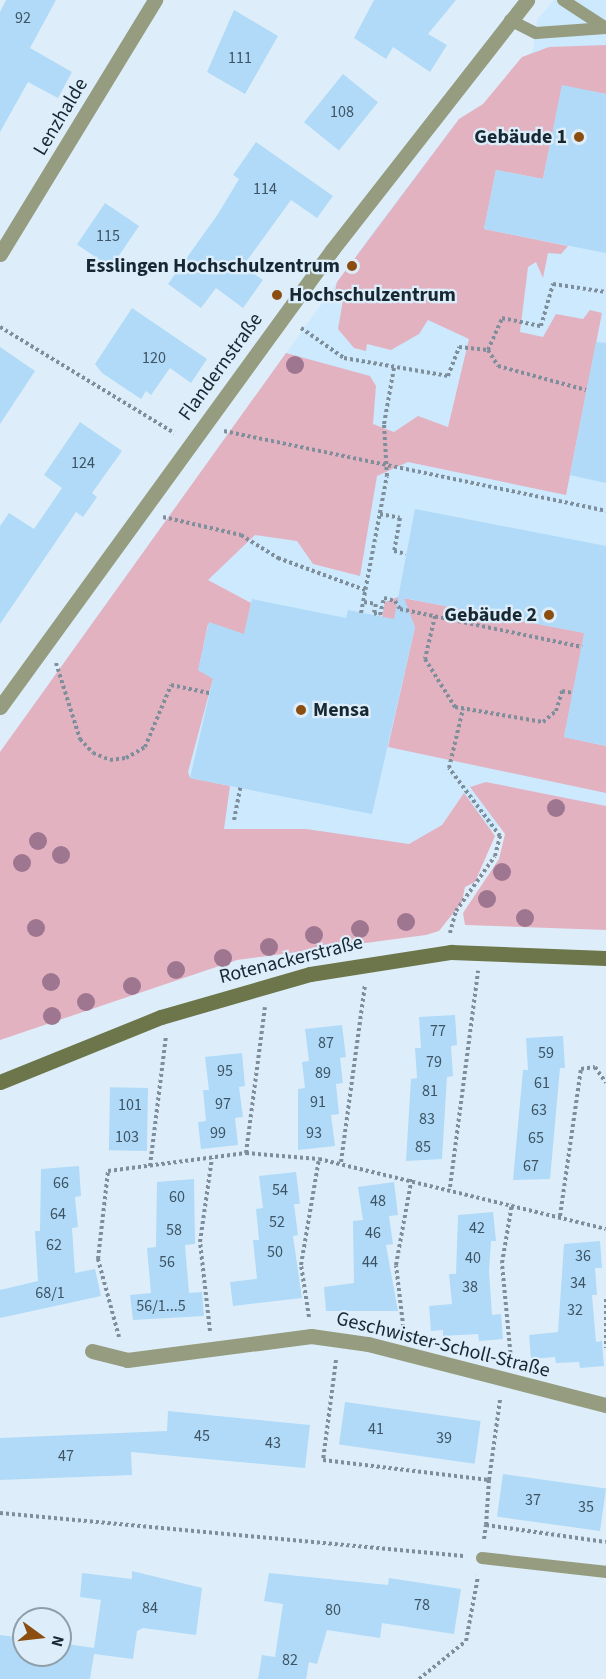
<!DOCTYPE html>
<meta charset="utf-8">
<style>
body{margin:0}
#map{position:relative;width:606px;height:1679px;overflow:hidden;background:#ddeefa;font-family:"Source Sans 3",sans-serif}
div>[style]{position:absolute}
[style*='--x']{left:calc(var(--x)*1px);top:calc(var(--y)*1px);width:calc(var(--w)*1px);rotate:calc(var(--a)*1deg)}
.built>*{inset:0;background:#cce9fe}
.green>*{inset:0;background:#e3b2c1}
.building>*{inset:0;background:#b0daf7;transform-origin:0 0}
.path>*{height:4px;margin-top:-2px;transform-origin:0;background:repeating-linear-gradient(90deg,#7e8e9a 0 3px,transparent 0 6px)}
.lane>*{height:12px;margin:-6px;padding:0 6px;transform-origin:6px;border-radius:6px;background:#959c7f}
.street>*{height:15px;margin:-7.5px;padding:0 7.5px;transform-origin:7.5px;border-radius:7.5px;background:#959c7f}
.secondary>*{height:15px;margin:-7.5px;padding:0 7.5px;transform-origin:7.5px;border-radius:7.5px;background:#6c764a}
.trees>*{width:18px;height:18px;margin:-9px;border-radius:50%;background:#9e7690}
.dots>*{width:16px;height:16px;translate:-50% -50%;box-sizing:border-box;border:3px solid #ddeefa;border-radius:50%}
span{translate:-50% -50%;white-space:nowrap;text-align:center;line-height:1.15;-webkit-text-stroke:4.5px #ddeefa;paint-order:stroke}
.number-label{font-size:16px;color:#3e5464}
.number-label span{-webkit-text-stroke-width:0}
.street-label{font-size:20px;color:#182833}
.poi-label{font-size:20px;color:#182833;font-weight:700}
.right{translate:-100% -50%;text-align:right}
.left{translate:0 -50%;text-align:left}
.north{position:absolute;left:12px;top:1607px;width:60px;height:60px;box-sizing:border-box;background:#ddeefa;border:2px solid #8e9faa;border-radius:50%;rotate:105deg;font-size:16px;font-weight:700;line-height:24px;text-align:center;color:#182833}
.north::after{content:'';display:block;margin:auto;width:21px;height:27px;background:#8c4e10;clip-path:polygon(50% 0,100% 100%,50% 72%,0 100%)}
</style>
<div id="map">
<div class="built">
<i style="clip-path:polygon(554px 0,606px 0,606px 838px,511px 819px,380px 899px,0 752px,371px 235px,459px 119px,483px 104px,533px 50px,537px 20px)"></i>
</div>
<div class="green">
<i style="clip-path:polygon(606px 45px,606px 94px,562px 86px,543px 179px,496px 170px,484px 229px,568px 246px,561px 254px,548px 253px,543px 278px,536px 262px,528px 267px,520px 332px,543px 337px,556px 314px,583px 319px,590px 310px,602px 313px,566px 495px,408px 462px,377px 476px,360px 576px,313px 564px,297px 541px,255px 535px,208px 580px,251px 603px,244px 636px,208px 624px,199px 667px,214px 675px,188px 772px,190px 778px,230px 786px,224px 829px,306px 829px,409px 844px,442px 825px,464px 793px,495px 836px,475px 882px,465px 887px,462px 902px,439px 931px,426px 935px,237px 960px,0 1040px,0 752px,286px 353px,370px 376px,376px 386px,373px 424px,394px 432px,418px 416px,448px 427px,469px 339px,428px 320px,419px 334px,391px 350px,367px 344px,366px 351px,354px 348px,338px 329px,343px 300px,335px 291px,337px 282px,459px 119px,483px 104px,522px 57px,549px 47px)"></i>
<i style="clip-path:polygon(398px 597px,585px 633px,564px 737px,606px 746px,606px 793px,388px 747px,415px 627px,382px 617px,385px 602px)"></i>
<i style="clip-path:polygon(486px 782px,606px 806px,606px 930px,465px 925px,463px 913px,499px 859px,505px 834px,470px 787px)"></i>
</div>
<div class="building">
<i style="clip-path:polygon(6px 0,56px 0,30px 48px,72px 72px,58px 98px,28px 82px,0 132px,0 12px)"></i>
<i style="clip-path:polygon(374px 0,456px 0,428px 34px,447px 45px,430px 72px,393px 47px,386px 59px,354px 38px)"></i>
<i style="clip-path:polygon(234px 10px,278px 36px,245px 94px,207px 72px)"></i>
<i style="left:343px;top:74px;width:45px;height:62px;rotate:39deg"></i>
<i style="clip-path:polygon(562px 85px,606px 94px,606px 253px,484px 229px,496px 170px,543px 179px)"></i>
<i style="clip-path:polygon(256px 142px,333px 196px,317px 218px,291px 200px,243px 266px,263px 280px,243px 308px,216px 288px,201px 308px,168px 284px,218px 214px,239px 179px,233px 175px)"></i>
<i style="left:105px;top:203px;width:41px;height:50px;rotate:34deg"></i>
<i style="clip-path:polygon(132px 308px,207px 359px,191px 383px,170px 368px,151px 395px,146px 391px,141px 399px,102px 373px,95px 364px)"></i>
<i style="clip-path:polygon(596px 342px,606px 343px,606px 483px,570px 475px)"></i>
<i style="clip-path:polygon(0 347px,35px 371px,0 424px)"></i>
<i style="clip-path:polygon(80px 422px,122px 451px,92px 493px,97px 497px,83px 517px,76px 512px,0 624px,0 526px,9px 513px,34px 529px,62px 488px,44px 475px)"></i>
<i style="clip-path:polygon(415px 509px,606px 546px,606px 746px,564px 737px,584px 633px,404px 598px,415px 627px,372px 814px,190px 778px,213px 679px,198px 670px,209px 622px,244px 634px,252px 599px,346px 618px,348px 610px,394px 619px)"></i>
<i style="clip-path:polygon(455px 1015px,457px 1045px,451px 1046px,453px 1076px,447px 1077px,442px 1159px,406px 1161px,411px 1079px,417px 1078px,415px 1048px,421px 1048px,419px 1017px)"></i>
<i style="clip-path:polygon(342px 1025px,346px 1057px,340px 1058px,343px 1083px,336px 1084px,339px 1114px,331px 1115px,335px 1146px,298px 1150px,298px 1089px,305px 1088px,302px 1062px,309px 1061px,305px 1029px)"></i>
<i style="clip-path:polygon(563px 1036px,565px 1068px,560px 1068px,550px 1179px,513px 1180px,523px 1070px,528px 1070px,526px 1038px)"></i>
<i style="clip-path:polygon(242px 1053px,245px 1086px,239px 1087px,243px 1117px,235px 1118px,238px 1145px,201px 1149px,198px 1122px,206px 1121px,203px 1090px,209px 1090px,205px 1057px)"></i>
<i style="left:148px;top:1088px;width:63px;height:38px;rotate:91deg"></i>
<i style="clip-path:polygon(79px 1166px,81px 1196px,75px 1197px,78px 1227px,72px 1228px,75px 1273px,95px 1269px,101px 1296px,0 1318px,0 1290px,38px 1281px,35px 1231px,40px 1231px,41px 1169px)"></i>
<i style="clip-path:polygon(296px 1172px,300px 1204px,294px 1204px,298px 1235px,293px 1236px,302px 1298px,233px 1306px,230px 1282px,257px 1279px,253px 1240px,259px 1240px,256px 1209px,263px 1208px,259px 1176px)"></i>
<i style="clip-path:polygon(194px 1179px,195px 1244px,185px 1245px,189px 1293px,202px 1292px,204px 1316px,133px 1320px,130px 1295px,151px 1293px,147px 1248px,156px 1247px,157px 1182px)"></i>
<i style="clip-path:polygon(394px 1182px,398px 1215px,389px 1216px,393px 1244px,386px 1245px,398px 1311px,326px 1311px,324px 1287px,354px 1283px,353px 1221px,363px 1220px,358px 1187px)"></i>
<i style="clip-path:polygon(493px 1212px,496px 1241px,491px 1241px,489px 1271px,492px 1315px,501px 1314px,503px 1339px,479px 1341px,478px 1334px,443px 1336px,443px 1330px,431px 1331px,429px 1306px,452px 1304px,449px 1274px,456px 1274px,458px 1215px)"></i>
<i style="clip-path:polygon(600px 1241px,602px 1268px,595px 1268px,597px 1295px,592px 1295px,596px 1342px,602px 1341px,604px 1366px,580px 1368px,579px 1362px,556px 1363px,555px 1357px,531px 1359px,529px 1335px,558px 1332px,564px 1244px)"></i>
<i style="left:345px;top:1402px;width:137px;height:43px;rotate:8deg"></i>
<i style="clip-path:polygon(168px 1411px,310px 1425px,305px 1468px,131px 1452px,132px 1475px,0 1480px,0 1438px,167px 1431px)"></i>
<i style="left:503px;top:1474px;width:104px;height:43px;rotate:8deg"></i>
<i style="clip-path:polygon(132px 1571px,202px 1588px,196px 1635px,143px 1628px,137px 1631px,133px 1659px,94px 1654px,90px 1679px,0 1679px,0 1635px,24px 1638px,24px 1655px,60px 1655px,60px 1643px,94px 1648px,101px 1600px,80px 1597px,82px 1573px,132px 1579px)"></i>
<i style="clip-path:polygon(269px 1573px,388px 1585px,389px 1578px,461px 1589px,454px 1634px,382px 1623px,380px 1638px,327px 1630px,317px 1664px,309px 1662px,306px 1679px,258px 1679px,262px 1655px,275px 1657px,283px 1604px,264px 1601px)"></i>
</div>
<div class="path">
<i style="--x:0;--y:327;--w:204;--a:31.3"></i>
<i style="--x:301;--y:328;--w:52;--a:34.9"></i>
<i style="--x:344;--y:358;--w:106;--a:9.8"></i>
<i style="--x:448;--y:376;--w:31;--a:-69"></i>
<i style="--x:459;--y:347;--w:29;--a:6"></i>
<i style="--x:488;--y:350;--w:35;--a:-66"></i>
<i style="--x:502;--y:318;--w:40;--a:12"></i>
<i style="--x:541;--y:326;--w:44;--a:-74.1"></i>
<i style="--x:553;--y:284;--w:54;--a:8.6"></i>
<i style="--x:488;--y:350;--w:19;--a:58"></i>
<i style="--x:498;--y:366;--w:91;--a:15.3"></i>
<i style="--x:224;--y:431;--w:390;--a:11.8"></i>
<i style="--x:380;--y:514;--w:20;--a:11"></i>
<i style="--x:400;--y:518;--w:34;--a:100"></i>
<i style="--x:394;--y:551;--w:12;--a:14"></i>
<i style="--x:163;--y:517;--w:80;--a:13"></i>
<i style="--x:241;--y:535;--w:44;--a:31.9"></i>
<i style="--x:278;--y:558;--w:93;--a:20.2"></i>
<i style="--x:364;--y:602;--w:12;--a:9"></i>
<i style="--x:376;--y:604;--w:9;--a:103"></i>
<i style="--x:374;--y:613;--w:6;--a:18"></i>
<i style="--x:380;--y:615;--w:17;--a:-77"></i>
<i style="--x:384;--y:598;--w:11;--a:15"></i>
<i style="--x:395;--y:601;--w:9;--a:58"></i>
<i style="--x:400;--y:609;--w:186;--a:11.8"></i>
<i style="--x:361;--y:613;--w:139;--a:-79.3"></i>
<i style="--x:387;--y:476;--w:52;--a:-93.3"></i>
<i style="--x:384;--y:424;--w:57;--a:-79.9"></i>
<i style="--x:435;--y:616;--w:44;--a:103.1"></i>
<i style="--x:425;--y:659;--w:57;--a:58"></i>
<i style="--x:455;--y:707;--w:89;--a:9.7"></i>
<i style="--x:543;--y:722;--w:17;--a:-40"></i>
<i style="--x:556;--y:711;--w:21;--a:-73"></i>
<i style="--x:562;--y:691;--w:10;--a:11"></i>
<i style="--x:56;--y:663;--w:80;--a:72.5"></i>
<i style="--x:80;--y:739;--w:19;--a:47"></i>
<i style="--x:93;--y:753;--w:18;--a:22"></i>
<i style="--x:110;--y:760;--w:16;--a:-7"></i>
<i style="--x:126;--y:758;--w:22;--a:-30"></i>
<i style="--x:145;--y:747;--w:67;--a:-67.2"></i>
<i style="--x:171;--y:685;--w:40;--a:12"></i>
<i style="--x:234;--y:820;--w:33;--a:-79"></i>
<i style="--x:450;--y:933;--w:23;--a:-75"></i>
<i style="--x:456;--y:911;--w:67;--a:-54.7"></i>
<i style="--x:495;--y:856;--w:21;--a:-76"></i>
<i style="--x:500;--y:836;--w:85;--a:-126.9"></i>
<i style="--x:449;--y:768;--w:61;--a:-76.7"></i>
<i style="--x:246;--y:1153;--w:147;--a:-82.6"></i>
<i style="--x:341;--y:1162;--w:179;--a:-82.3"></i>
<i style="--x:150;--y:1166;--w:132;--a:-83"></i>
<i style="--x:450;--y:1187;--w:218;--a:-82.6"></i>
<i style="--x:560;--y:1216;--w:148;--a:-81.9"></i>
<i style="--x:581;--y:1069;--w:14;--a:-8"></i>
<i style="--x:595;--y:1067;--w:19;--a:55"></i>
<i style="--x:606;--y:1299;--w:49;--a:90"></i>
<i style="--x:309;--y:1317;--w:53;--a:-98.7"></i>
<i style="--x:301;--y:1265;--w:108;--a:-80.4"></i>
<i style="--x:210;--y:1331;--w:90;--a:-96.4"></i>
<i style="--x:200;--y:1242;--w:85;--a:-81.9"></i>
<i style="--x:404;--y:1333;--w:68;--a:-96.7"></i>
<i style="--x:396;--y:1265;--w:89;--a:-79.7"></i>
<i style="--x:119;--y:1337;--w:81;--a:-105.1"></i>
<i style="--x:98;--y:1259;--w:89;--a:-83.5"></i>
<i style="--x:108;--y:1171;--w:139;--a:-7.4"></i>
<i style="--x:246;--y:1153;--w:73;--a:4.7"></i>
<i style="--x:319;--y:1159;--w:295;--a:13.7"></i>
<i style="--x:511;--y:1359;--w:96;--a:-95.4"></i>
<i style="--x:502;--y:1263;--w:60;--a:-80.4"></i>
<i style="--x:336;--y:1360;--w:101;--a:97.4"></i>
<i style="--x:323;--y:1460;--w:167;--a:6.9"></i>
<i style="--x:489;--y:1480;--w:45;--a:93.8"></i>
<i style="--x:486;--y:1525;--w:121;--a:8.1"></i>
<i style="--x:489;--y:1480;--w:81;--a:-82.2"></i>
<i style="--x:0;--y:1513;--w:468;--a:5.3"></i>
<i style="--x:484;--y:1539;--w:14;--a:-82"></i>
<i style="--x:419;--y:1679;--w:60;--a:-39"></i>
<i style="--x:466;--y:1641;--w:66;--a:-79.5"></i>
</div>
<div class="lane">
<i style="--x:563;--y:0;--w:51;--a:33.1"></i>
<i style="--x:510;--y:20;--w:29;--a:27"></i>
<i style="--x:536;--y:33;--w:70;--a:-4.1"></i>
<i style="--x:482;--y:1558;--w:125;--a:6.4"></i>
</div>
<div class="street">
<i style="--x:0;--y:254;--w:298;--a:-58.6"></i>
<i style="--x:0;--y:707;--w:565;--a:-54"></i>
<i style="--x:332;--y:250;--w:317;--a:-52"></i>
<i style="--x:92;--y:1351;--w:36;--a:14"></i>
<i style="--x:127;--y:1360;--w:186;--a:-7.4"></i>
<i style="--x:311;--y:1336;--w:58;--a:8"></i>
<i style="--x:368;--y:1344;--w:246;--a:14.4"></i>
</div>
<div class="secondary">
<i style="--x:0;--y:1082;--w:174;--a:-22"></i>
<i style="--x:161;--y:1017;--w:155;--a:-16.1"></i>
<i style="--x:310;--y:974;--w:143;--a:-8.9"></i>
<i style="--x:451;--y:952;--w:155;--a:2.2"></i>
</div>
<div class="trees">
<i style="left:295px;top:365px"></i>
<i style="left:556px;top:808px"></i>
<i style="left:38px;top:841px"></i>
<i style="left:61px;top:855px"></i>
<i style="left:22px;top:863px"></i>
<i style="left:502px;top:872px"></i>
<i style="left:487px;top:899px"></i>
<i style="left:525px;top:918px"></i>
<i style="left:406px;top:922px"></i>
<i style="left:36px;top:928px"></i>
<i style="left:360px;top:929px"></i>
<i style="left:314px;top:935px"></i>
<i style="left:269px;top:947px"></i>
<i style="left:223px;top:958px"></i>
<i style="left:176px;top:970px"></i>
<i style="left:51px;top:982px"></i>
<i style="left:132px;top:986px"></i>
<i style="left:86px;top:1002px"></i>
<i style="left:52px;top:1016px"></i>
</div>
<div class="dots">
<i style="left:579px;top:137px;background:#8c4e10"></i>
<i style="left:352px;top:266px;background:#8c4e10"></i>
<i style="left:277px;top:295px;background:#8c4e10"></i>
<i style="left:549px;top:615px;background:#8c4e10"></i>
<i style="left:301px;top:710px;background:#8c4e10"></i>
</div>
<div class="number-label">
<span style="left:23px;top:18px">92</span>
<span style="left:240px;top:58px">111</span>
<span style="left:342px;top:112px">108</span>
<span style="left:265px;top:189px">114</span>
<span style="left:108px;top:236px">115</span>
<span style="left:154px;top:358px">120</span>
<span style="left:83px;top:463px">124</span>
<span style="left:438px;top:1031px">77</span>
<span style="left:326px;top:1043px">87</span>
<span style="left:546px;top:1053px">59</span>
<span style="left:434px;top:1062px">79</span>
<span style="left:225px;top:1071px">95</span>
<span style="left:323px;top:1073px">89</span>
<span style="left:542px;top:1083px">61</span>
<span style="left:430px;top:1091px">81</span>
<span style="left:318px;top:1102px">91</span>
<span style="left:223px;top:1104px">97</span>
<span style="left:130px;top:1105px">101</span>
<span style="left:539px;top:1110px">63</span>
<span style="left:427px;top:1119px">83</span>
<span style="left:218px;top:1133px">99</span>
<span style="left:314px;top:1133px">93</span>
<span style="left:127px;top:1137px">103</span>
<span style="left:536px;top:1138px">65</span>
<span style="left:423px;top:1147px">85</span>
<span style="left:531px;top:1166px">67</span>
<span style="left:61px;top:1183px">66</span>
<span style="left:280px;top:1190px">54</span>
<span style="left:177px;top:1197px">60</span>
<span style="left:378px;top:1201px">48</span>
<span style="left:58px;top:1214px">64</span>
<span style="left:277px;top:1222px">52</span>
<span style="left:477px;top:1228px">42</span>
<span style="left:174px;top:1230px">58</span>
<span style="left:373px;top:1233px">46</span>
<span style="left:54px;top:1245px">62</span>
<span style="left:275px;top:1252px">50</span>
<span style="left:583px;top:1256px">36</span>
<span style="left:473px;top:1258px">40</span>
<span style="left:167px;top:1262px">56</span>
<span style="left:370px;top:1262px">44</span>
<span style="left:578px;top:1283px">34</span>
<span style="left:470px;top:1287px">38</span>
<span style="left:50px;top:1293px">68/1</span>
<span style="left:161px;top:1306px">56/1...5</span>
<span style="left:575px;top:1310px">32</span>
<span style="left:376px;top:1429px">41</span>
<span style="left:202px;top:1436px">45</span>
<span style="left:444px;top:1438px">39</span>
<span style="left:273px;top:1443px">43</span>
<span style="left:66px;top:1456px">47</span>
<span style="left:533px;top:1500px">37</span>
<span style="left:586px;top:1507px">35</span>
<span style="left:422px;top:1605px">78</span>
<span style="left:150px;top:1608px">84</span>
<span style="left:333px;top:1610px">80</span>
<span style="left:290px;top:1660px">82</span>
</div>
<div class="street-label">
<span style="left:61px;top:117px;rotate:-59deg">Lenzhalde</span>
<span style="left:221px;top:367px;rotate:-54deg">Flandernstraße</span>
<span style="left:291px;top:960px;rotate:-14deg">Rotenackerstraße</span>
<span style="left:443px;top:1345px;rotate:14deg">Geschwister-Scholl-Straße</span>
</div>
<div class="poi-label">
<span class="right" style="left:567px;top:137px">Gebäude 1</span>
<span class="right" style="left:340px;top:266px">Esslingen Hochschulzentrum</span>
<span class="left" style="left:289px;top:295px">Hochschulzentrum</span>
<span class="right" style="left:537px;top:615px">Gebäude 2</span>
<span class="left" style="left:313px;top:710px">Mensa</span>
</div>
<div class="north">N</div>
</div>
